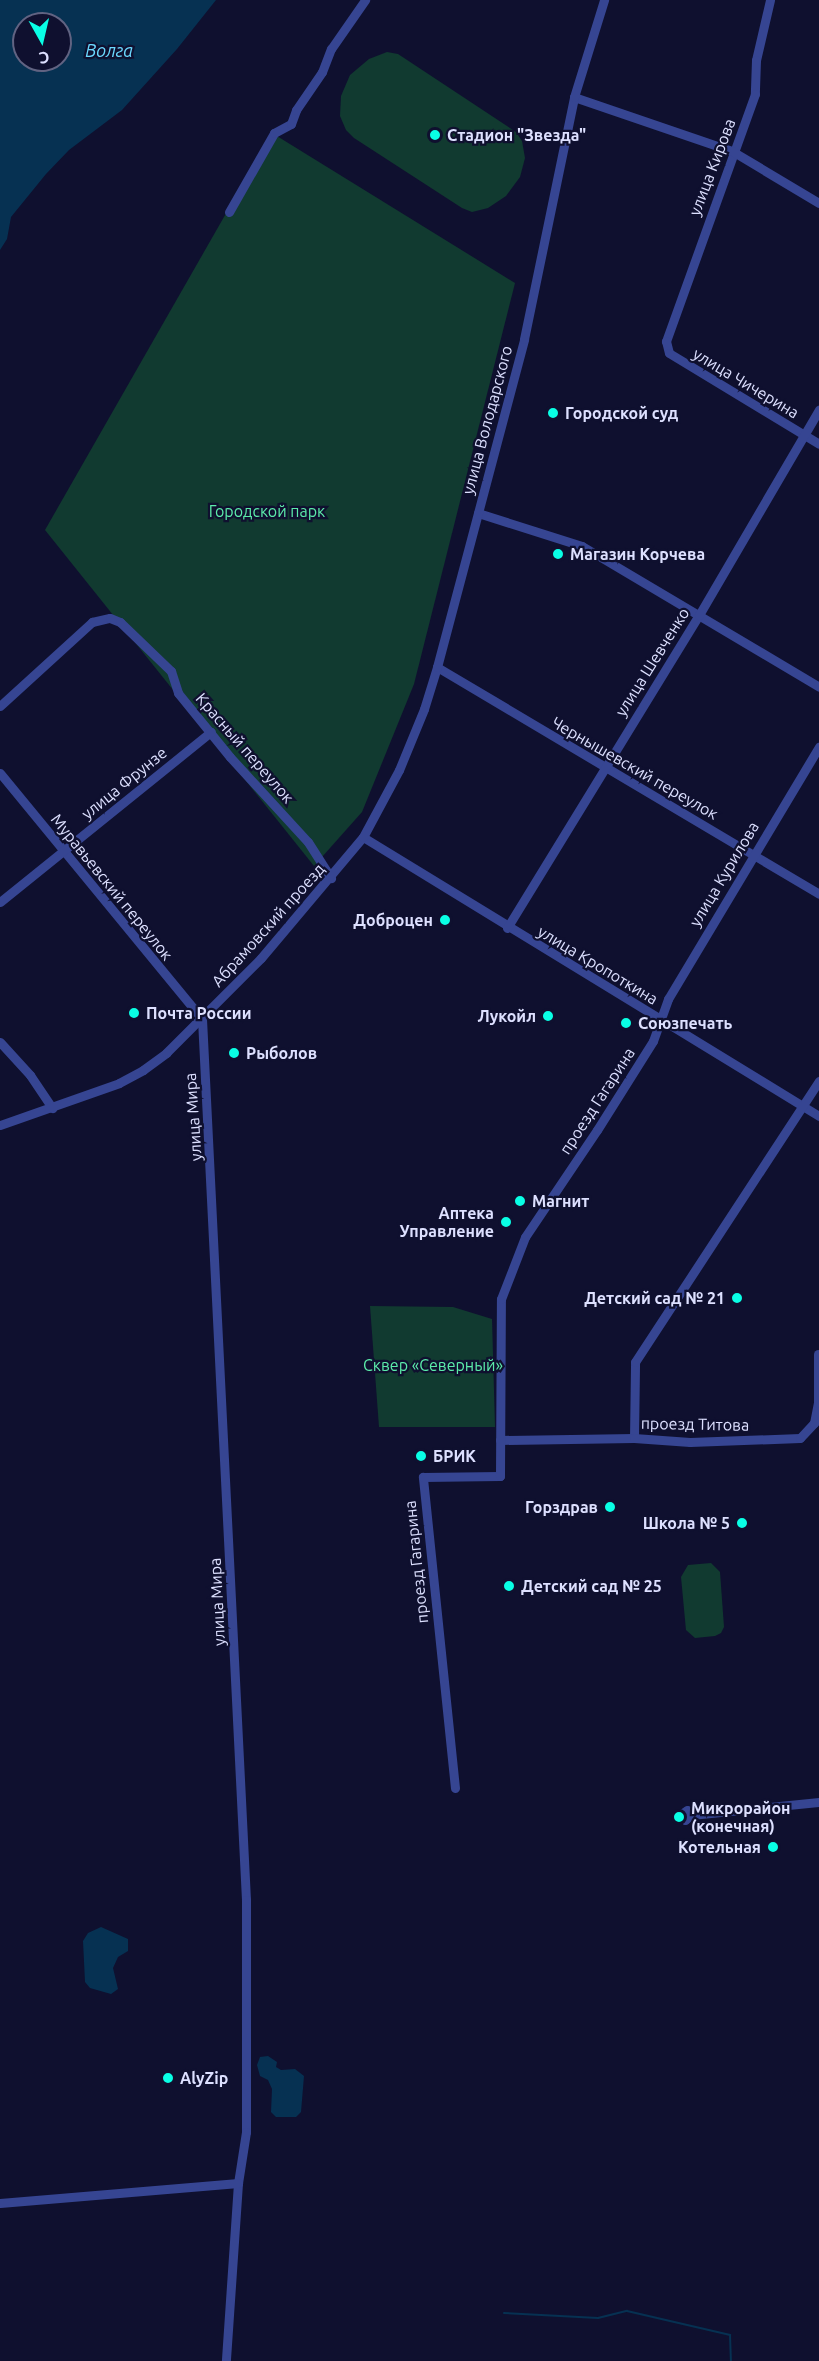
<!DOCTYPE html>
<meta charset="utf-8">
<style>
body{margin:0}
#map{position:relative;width:819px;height:2361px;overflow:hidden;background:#0f102f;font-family:Ubuntu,sans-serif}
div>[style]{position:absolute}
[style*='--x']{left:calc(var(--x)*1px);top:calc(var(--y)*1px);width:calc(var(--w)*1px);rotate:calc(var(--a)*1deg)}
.green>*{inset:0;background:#113a30}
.water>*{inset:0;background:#063152}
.stream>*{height:2px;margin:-1px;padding:0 1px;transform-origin:1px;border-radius:1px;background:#063152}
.minor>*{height:9px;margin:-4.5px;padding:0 4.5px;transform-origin:4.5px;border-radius:4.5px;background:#364592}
.dots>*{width:16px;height:16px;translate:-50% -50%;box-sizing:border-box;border:3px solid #0f102f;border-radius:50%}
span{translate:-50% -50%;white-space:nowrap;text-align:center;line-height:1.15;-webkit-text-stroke:4.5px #0f102f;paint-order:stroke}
.poi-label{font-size:16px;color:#dde0ff;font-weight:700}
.left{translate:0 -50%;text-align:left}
.right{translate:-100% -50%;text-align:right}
.street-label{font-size:16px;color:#dde0ff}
.park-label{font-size:16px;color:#5cecaa}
.water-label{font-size:18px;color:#6bd9ff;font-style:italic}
.north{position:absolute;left:12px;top:12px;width:60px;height:60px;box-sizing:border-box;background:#0f102f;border:2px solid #616382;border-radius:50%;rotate:172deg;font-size:16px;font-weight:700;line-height:24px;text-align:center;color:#dde0ff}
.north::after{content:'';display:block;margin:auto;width:21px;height:27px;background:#09ffe5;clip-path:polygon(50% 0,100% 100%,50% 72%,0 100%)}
</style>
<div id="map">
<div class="green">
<i style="clip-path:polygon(387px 52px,398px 54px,516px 132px,522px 141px,525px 158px,520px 177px,506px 196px,488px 208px,472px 212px,462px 208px,354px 138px,346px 130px,340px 116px,341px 96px,350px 75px,369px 59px)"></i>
<i style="clip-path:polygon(272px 133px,515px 283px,414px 684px,362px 812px,314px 866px,45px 530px)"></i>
<i style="clip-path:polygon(370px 1306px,453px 1307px,492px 1319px,495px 1427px,379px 1427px)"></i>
<i style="clip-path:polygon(711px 1563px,720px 1572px,724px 1627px,721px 1633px,715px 1636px,695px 1638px,686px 1630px,681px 1577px,688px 1565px)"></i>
</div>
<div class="water">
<i style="clip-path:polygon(evenodd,0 0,216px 0,177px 49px,122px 110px,69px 150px,46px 174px,11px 217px,7px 239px,0 250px,0 0,24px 24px,60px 24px,60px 60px,24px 60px,24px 24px)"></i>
<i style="clip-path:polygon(101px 1927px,128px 1939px,128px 1951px,118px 1957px,113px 1968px,118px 1989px,111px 1994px,90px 1988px,85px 1982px,83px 1941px,88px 1933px)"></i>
<i style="clip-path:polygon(268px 2056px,277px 2062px,276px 2067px,281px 2070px,295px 2069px,304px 2076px,301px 2112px,296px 2117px,276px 2117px,271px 2112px,272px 2089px,268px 2080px,260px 2076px,257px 2065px,260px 2057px)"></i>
</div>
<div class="stream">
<i style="--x:504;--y:2313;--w:94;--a:3"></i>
<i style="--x:598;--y:2318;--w:30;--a:-14"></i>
<i style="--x:627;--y:2311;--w:106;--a:13.1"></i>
<i style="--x:730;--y:2335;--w:26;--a:88"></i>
</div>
<div class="minor">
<i style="--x:770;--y:0;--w:62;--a:103.1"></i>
<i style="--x:756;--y:60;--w:34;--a:92"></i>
<i style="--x:755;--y:94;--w:263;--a:109.8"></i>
<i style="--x:666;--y:341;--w:12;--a:76"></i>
<i style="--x:669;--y:353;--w:175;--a:31.2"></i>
<i style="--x:574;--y:97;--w:167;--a:18.9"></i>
<i style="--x:732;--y:151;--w:101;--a:30.9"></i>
<i style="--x:229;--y:212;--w:91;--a:-60.3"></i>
<i style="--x:274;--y:133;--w:19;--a:-28"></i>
<i style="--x:291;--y:124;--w:15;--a:-70"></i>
<i style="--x:296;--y:110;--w:46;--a:-55.6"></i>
<i style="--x:322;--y:72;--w:25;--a:-69"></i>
<i style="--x:331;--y:49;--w:60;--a:-55.2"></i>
<i style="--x:478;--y:513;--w:109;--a:17.6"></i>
<i style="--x:582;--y:546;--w:276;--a:30.7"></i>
<i style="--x:437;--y:667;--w:444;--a:30.7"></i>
<i style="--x:0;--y:706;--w:125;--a:-42.4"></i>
<i style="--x:92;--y:622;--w:18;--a:-13"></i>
<i style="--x:110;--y:618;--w:11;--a:22"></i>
<i style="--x:120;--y:622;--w:71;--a:43.9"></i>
<i style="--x:171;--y:671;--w:23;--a:72"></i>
<i style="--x:178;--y:693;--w:82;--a:50.9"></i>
<i style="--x:230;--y:757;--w:115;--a:47.5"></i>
<i style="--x:308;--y:842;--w:43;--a:57.4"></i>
<i style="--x:0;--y:773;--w:318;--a:50.6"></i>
<i style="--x:202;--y:1019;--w:882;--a:87.14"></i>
<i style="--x:246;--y:1900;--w:232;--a:90"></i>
<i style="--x:246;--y:2132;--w:52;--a:98.9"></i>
<i style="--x:238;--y:2183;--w:178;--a:93.9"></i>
<i style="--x:363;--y:837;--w:535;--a:31.46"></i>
<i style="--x:0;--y:902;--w:271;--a:-38.9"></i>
<i style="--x:507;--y:928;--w:367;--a:-58.5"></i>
<i style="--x:699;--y:615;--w:238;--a:-59.7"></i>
<i style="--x:0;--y:1042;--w:45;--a:47.7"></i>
<i style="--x:30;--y:1075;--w:40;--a:56"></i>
<i style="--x:0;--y:1125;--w:126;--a:-19.4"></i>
<i style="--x:119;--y:1083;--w:27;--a:-28"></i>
<i style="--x:143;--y:1070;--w:29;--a:-36"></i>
<i style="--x:166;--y:1053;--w:134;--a:-45"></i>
<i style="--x:261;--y:958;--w:158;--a:-49.9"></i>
<i style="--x:363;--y:837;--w:76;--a:-61.8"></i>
<i style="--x:399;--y:770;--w:66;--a:-67.7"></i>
<i style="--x:424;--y:709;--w:44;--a:-72.8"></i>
<i style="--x:437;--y:667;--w:339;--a:-75.1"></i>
<i style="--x:524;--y:339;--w:247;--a:-78.3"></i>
<i style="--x:574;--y:97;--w:102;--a:-72.8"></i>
<i style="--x:634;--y:1438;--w:76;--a:-89.2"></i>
<i style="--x:635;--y:1362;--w:336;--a:-56.8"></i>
<i style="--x:500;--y:1440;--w:134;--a:-0.9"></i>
<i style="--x:634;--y:1438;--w:56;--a:4.1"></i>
<i style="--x:690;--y:1442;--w:110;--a:-2.1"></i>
<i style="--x:800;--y:1438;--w:21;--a:-47"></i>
<i style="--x:814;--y:1423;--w:20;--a:-79"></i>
<i style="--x:818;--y:1403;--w:49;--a:-90"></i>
<i style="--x:455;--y:1788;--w:313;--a:-95.9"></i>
<i style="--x:423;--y:1477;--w:77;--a:-0.7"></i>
<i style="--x:500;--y:1476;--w:177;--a:-89.7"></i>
<i style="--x:501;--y:1299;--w:66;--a:-68.8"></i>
<i style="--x:525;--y:1237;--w:129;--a:-56.1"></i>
<i style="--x:597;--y:1130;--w:105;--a:-57.8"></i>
<i style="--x:653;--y:1041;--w:45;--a:-70.3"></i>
<i style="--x:668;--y:999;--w:294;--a:-59.1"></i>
<i style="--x:691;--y:1815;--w:6;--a:-129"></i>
<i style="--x:687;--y:1810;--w:7;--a:146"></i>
<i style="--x:681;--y:1814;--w:7;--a:56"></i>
<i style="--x:685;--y:1820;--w:8;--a:-40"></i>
<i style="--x:691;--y:1815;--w:129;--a:-5.8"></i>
<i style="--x:0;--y:2203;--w:239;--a:-4.8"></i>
</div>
<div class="dots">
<i style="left:435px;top:135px;background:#09ffe5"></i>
<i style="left:553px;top:413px;background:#09ffe5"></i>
<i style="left:558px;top:554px;background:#09ffe5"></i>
<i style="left:445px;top:920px;background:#09ffe5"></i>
<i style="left:134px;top:1013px;background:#09ffe5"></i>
<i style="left:548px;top:1016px;background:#09ffe5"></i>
<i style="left:626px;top:1023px;background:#09ffe5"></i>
<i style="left:234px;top:1053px;background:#09ffe5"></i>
<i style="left:520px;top:1201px;background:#09ffe5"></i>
<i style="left:506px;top:1222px;background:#09ffe5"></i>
<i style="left:737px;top:1298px;background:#09ffe5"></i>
<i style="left:421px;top:1456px;background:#09ffe5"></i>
<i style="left:610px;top:1507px;background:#09ffe5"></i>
<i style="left:742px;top:1523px;background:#09ffe5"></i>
<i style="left:509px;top:1586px;background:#09ffe5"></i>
<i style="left:679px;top:1817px;background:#09ffe5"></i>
<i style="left:773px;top:1847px;background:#09ffe5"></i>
<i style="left:168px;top:2078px;background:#09ffe5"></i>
</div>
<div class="poi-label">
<span class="left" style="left:447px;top:135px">Стадион "Звезда"</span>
<span class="left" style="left:565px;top:413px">Городской суд</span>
<span class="left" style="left:570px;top:554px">Магазин Корчева</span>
<span class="right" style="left:433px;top:920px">Доброцен</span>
<span class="left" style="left:146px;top:1013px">Почта России</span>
<span class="right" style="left:536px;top:1016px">Лукойл</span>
<span class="left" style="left:638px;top:1023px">Союзпечать</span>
<span class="left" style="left:246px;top:1053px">Рыболов</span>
<span class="left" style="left:532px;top:1201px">Магнит</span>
<span class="right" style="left:494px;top:1222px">Аптека<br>Управление</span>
<span class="right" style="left:725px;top:1298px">Детский сад № 21</span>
<span class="left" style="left:433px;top:1456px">БРИК</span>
<span class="right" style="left:598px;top:1507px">Горздрав</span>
<span class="right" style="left:730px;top:1523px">Школа № 5</span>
<span class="left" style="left:521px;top:1586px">Детский сад № 25</span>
<span class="left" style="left:691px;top:1817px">Микрорайон<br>(конечная)</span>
<span class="right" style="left:761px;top:1847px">Котельная</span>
<span class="left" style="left:180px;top:2078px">AlyZip</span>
</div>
<div class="street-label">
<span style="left:712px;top:167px;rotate:-69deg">улица Кирова</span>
<span style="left:746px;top:383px;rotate:31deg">улица Чичерина</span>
<span style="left:487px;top:420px;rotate:-75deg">улица Володарского</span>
<span style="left:652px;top:662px;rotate:-58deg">улица Шевченко</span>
<span style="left:245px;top:748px;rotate:49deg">Красный переулок</span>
<span style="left:635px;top:768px;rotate:30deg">Чернышевский переулок</span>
<span style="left:124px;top:783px;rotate:-39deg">улица Фрунзе</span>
<span style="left:724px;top:874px;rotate:-59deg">улица Курилова</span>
<span style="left:112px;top:887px;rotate:51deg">Муравьевский переулок</span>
<span style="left:268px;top:925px;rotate:-48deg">Абрамовский проезд</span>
<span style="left:598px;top:965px;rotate:31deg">улица Кропоткина</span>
<span style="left:597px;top:1101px;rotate:-57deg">проезд Гагарина</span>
<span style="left:193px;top:1117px;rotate:-94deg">улица Мира</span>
<span style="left:695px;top:1424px;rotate:1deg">проезд Титова</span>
<span style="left:416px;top:1562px;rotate:-96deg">проезд Гагарина</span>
<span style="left:217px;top:1602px;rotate:-93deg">улица Мира</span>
</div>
<div class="park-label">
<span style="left:267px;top:511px">Городской парк</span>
<span style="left:433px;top:1365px">Сквер «Северный»</span>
</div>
<div class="water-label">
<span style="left:109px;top:50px">Волга</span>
</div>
<div class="north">С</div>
</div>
